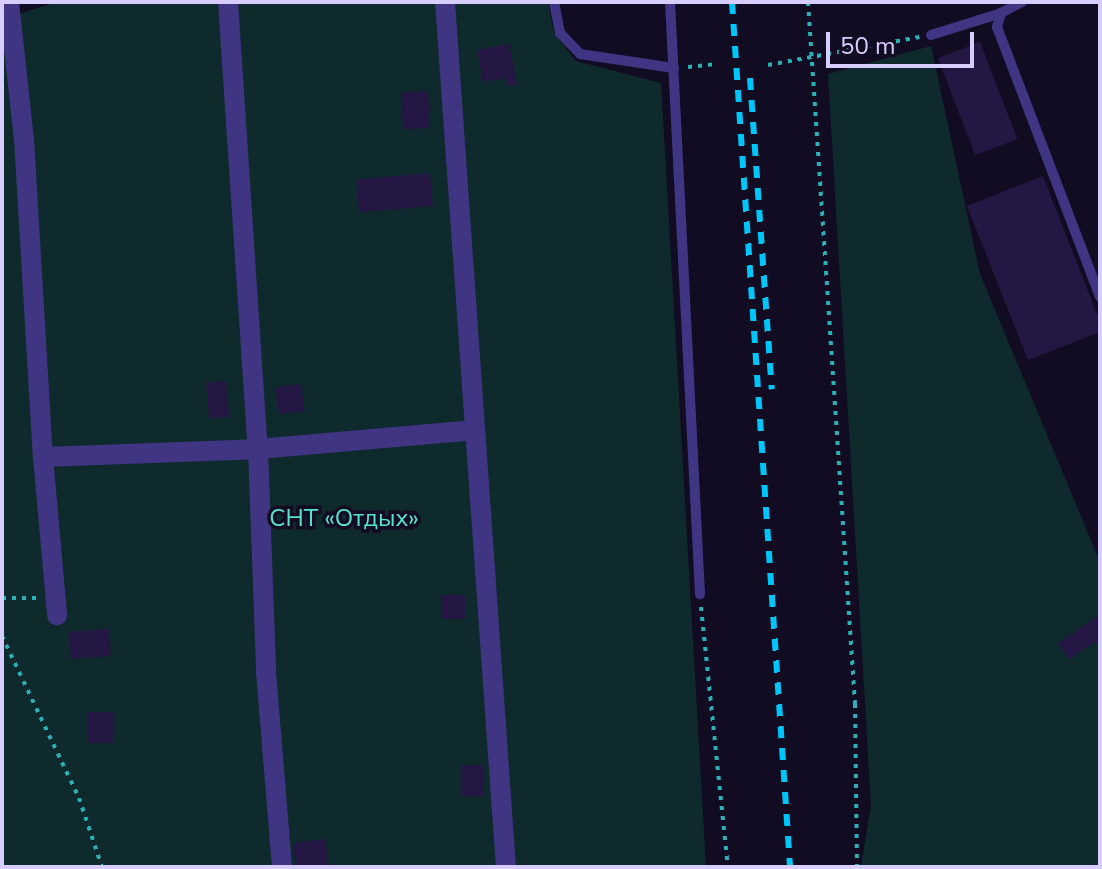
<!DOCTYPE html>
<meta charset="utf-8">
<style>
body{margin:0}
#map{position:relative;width:1102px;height:869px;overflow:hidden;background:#120c22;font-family:"Nunito Sans",sans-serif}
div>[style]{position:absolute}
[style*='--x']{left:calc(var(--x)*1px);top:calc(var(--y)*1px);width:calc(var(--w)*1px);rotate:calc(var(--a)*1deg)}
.green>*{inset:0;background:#0f2a2c}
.building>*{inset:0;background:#251743;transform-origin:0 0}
.path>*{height:4px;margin-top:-2px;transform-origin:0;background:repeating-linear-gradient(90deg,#28b2b8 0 4px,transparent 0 10px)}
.lane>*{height:10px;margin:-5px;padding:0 5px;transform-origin:5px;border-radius:5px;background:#403583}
.street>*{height:20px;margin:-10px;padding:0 10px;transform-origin:10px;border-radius:10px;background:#403583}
.rail>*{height:6px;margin-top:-3px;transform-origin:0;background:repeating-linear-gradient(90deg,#00c5f8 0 12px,transparent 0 22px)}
span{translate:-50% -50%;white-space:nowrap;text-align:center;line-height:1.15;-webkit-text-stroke:7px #120c22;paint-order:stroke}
.park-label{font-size:24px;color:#53e5cf}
.frame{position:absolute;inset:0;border:4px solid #d8cdff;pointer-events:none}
.scale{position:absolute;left:826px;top:32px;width:148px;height:36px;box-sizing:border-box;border:4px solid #d8cdff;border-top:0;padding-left:10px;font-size:24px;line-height:28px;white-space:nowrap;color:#d8cdff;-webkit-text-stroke:6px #120c22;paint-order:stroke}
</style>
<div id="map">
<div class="green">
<i style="clip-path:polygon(57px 2px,548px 2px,554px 33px,576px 61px,661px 83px,706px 867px,2px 867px,2px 19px)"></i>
<i style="clip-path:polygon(931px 46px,980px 274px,1100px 562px,1100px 867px,861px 867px,871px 805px,828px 74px)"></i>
</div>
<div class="building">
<i style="left:980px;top:42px;width:104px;height:45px;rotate:69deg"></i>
<i style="clip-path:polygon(509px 44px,517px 84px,507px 86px,506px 78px,483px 82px,477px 50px)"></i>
<i style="left:428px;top:91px;width:37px;height:27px;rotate:87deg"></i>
<i style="left:430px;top:173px;width:33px;height:74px;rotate:85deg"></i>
<i style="clip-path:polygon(1043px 176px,1100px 322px,1100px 332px,1028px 360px,967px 206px)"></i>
<i style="left:226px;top:381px;width:36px;height:20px;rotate:85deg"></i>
<i style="left:301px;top:384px;width:27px;height:26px;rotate:82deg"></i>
<i style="left:441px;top:595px;width:24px;height:24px"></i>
<i style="clip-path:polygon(1100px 615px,1100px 639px,1069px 659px,1058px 643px)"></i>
<i style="left:109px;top:629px;width:27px;height:40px;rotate:86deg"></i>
<i style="left:88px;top:712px;width:26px;height:31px"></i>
<i style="left:462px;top:765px;width:22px;height:31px"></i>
<i style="clip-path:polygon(325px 839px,329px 867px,296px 867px,293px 843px)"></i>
</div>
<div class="path">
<i style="--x:808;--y:2;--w:704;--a:86.17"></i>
<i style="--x:855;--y:704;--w:163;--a:89.3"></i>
<i style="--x:768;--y:65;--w:154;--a:-10.5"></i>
<i style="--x:688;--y:67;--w:30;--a:-6"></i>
<i style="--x:2;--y:598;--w:34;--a:0"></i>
<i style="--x:701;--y:607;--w:261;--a:84.1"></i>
<i style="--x:2;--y:636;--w:179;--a:64.6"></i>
<i style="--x:79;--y:798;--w:73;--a:71.6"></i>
</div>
<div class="lane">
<i style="--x:554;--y:2;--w:32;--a:79"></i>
<i style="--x:560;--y:33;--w:29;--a:46"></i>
<i style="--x:580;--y:54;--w:95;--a:8.5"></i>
<i style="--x:670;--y:2;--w:593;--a:87.1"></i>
<i style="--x:1001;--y:13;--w:15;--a:106"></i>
<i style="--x:997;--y:27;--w:289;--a:69.1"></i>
<i style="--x:931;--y:35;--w:73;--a:-17.4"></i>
<i style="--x:1001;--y:13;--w:24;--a:-28"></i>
</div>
<div class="street">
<i style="--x:9;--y:2;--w:138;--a:83.8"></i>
<i style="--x:24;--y:139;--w:319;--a:86.6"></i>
<i style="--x:43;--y:457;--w:159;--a:84.9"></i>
<i style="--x:228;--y:2;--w:448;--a:86.2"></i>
<i style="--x:258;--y:449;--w:223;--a:87.9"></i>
<i style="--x:266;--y:672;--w:196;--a:85.3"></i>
<i style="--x:445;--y:2;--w:867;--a:85.97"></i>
<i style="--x:43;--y:457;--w:215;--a:-2.1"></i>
<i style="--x:258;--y:449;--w:218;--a:-5"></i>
</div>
<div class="rail">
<i style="--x:732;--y:2;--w:867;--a:86.16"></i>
<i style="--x:750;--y:78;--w:312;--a:86"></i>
</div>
<div class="park-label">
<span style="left:344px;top:519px">СНТ «Отдых»</span>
</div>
<div class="frame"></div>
<div class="scale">50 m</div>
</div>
